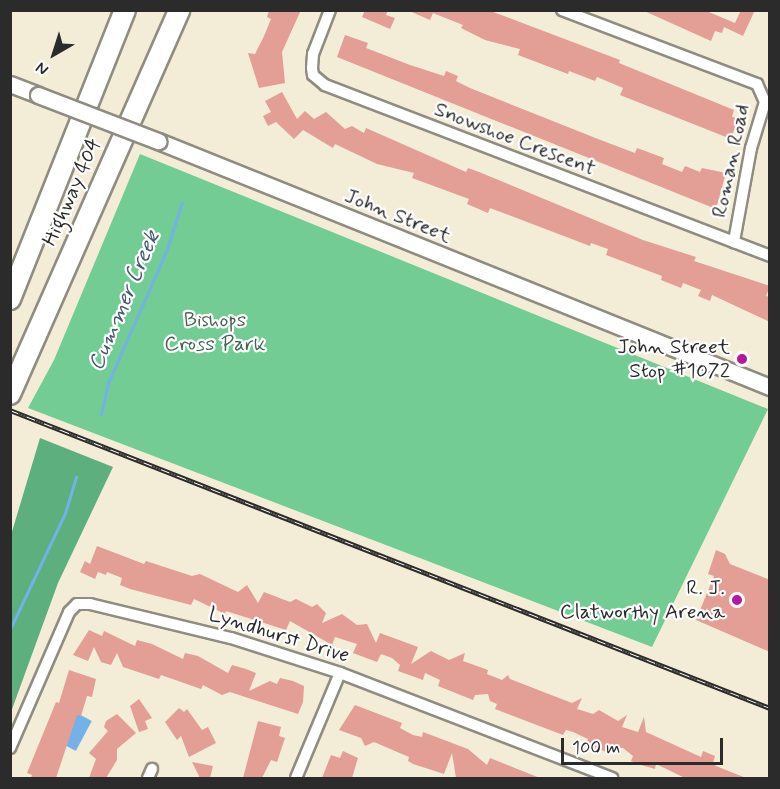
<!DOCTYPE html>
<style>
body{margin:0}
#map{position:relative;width:780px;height:789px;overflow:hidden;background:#f3ecd7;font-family:Mynerve,sans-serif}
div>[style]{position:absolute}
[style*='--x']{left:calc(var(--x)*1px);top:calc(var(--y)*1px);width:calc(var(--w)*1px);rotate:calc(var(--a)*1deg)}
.green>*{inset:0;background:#72cc93}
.forest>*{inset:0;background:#5db07d}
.water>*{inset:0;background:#74b1e6;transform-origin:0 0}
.stream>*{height:3px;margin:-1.5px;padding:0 1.5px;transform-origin:1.5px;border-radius:1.5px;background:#74b1e6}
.building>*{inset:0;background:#e39e95}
.roads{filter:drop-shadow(2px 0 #8f8c81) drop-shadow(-2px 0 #8f8c81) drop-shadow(0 2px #8f8c81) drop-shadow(0 -2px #8f8c81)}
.street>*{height:10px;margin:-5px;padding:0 5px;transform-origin:5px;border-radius:5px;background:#fff}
.secondary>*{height:15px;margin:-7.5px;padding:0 7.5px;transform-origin:7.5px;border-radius:7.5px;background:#fff}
.highway>*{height:20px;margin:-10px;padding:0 10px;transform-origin:10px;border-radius:10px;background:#fff}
.rail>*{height:5px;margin-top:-2.5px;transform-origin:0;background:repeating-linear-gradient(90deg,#fff 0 9px,#2b2b2b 0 18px);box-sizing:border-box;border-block:2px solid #2b2b2b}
.bridges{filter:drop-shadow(2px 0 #8f8c81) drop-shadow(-2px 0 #8f8c81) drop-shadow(0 2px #8f8c81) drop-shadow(0 -2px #8f8c81)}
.secondary-bridge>*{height:15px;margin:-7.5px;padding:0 7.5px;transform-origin:7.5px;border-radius:7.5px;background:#fff}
.dots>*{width:16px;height:16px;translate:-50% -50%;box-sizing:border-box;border:3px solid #fff;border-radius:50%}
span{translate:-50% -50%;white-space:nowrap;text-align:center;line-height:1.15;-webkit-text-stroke:4.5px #fff;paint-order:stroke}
.street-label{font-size:21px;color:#2b2b2b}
.park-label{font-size:21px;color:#44634f}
.poi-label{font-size:21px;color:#2b2b2b}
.right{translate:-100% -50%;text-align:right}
.water-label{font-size:22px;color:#455a6c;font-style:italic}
.frame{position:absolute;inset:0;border:12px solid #2b2b2b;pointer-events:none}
.north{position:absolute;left:24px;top:24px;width:60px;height:60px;-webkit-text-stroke:4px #fff;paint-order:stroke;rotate:219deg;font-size:16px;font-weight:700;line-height:24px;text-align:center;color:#2b2b2b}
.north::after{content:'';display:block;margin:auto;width:21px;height:27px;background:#2b2b2b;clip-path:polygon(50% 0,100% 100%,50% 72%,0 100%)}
.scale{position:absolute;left:561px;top:738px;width:162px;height:27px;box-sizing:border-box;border:3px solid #2b2b2b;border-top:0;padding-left:8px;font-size:18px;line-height:21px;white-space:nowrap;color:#2b2b2b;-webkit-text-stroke:4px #fff;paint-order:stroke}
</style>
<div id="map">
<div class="green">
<i style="clip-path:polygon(140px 154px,768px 409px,652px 647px,28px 408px,54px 360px)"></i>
</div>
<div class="forest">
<i style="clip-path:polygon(40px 438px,113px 467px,58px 583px,11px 712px,11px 535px)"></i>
</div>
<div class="water">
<i style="left:75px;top:712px;width:19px;height:34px;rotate:28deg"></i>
</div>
<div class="stream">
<i style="--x:101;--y:414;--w:32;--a:-77"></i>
<i style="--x:108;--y:383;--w:146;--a:-66.2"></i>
<i style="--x:167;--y:249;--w:49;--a:-72.3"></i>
<i style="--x:10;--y:629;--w:128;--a:-64.6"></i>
<i style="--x:65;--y:513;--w:38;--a:-73"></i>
</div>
<div class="building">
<i style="clip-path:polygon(269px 10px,301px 10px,282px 52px,285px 83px,259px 88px,248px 53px,255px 54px,264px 36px,271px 19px,267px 17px)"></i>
<i style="clip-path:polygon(365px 10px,388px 10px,386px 15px,395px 18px,390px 29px,362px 17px)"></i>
<i style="clip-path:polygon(407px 10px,488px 10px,620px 60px,619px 63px,734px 110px,732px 117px,738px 118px,731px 139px,620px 95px,623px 88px,597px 77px,595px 81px,569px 71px,568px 74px,518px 55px,520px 49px,485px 40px,461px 28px,463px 25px,433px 13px,430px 20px)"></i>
<i style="clip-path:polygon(642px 10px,704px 10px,735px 23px,741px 10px,755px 10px,743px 36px,724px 27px,722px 33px,715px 31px,711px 41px)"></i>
<i style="clip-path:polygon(345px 35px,368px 43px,366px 48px,410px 65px,444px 76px,446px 71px,458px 76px,456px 81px,470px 88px,598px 139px,635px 153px,637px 148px,664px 158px,662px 164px,682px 172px,685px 166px,700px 172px,702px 168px,726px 173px,716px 209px,337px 57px)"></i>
<i style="clip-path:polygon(282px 92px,297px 119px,305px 111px,314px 119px,326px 112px,345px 129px,352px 126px,364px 133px,366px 128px,466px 172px,468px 168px,479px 172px,643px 240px,696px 257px,694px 261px,770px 286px,766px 296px,770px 297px,770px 322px,712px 295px,710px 301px,698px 296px,701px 290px,683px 283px,681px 288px,661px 280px,662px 276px,606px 255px,608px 249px,591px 243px,590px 246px,490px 208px,488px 213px,467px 204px,469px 199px,412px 178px,414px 173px,377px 164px,335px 144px,333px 148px,303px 130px,294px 139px,276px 122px,268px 126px,263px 116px,271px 112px,265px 101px)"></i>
<i style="clip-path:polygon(97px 546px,144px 564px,146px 561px,192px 576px,200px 574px,238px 592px,247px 585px,258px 603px,264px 592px,290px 602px,296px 599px,312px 607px,317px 604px,326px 613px,322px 623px,342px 614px,357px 625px,367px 624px,376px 643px,380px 633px,418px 647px,411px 664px,431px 651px,449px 660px,465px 653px,463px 661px,488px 670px,487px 674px,502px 680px,508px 675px,510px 679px,572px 703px,582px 698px,577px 709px,593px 714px,599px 710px,618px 721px,627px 715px,622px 727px,638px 732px,644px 717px,646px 732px,701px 757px,703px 751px,715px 756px,713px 763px,716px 766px,746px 778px,685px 778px,656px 764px,655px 769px,641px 765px,631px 761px,633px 756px,623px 748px,611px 747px,609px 753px,586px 744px,588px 739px,573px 732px,566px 730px,563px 735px,495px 709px,497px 704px,490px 701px,488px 694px,475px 695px,473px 700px,438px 686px,440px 680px,425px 673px,423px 680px,398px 671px,400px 665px,392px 658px,381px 654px,377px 662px,353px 653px,357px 644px,335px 637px,332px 645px,290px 621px,286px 630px,226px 611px,225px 614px,194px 599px,191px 605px,130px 589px,120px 585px,122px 578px,107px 572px,106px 575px,98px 572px,95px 579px,80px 572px,85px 561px,90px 564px)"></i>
<i style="clip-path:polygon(716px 550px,725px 554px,730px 564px,770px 580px,770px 652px,696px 620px,714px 576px,708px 574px)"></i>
<i style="clip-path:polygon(89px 630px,102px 636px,104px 631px,135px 646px,137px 640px,152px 644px,183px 659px,185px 653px,198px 656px,228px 673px,232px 665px,246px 669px,256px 673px,249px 691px,270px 681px,277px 684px,280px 678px,293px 681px,304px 686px,303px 702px,298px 714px,230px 692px,222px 695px,203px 685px,201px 689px,161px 675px,159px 679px,123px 667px,117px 653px,111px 665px,101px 662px,94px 647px,88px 661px,73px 655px)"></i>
<i style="clip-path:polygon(69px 670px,96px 679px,92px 697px,87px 696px,81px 716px,77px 715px,56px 778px,31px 778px,32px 775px,27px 773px,56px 702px,59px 703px)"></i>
<i style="clip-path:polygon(139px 699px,152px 718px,145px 721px,148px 729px,139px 732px,130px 706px)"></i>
<i style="clip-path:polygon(355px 705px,402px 723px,400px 728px,413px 735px,422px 737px,423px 732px,468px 749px,487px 765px,490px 758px,540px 778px,456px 778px,452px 753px,444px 774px,413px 764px,408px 761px,409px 757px,374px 742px,365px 746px,361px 738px,339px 730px)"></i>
<i style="clip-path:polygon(179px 708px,184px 712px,187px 709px,202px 730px,208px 727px,216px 743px,189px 757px,181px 736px,177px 740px,165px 722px)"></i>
<i style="clip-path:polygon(117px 714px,136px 733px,117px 749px,117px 760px,106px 778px,89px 778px,96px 759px,89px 753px,108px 731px,104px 727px,106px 721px)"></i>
<i style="clip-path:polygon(258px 721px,281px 727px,279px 736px,285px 738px,277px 762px,271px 760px,262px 778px,243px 778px)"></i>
<i style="clip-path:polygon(343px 751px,358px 758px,352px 778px,322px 778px,331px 755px,340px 758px)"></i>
<i style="clip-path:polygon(192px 762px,213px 766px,210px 778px,200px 778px)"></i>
</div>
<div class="roads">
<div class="street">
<i style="--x:330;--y:10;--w:47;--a:111.1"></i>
<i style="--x:313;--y:54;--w:14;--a:94"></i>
<i style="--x:312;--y:68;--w:7;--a:82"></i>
<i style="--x:313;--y:75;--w:16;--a:40"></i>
<i style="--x:325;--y:85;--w:477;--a:21"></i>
<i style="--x:562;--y:10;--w:209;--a:20.8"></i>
<i style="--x:757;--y:84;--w:20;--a:66"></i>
<i style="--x:765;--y:102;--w:48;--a:106.9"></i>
<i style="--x:751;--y:148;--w:96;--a:100.3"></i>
<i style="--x:10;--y:748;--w:148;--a:-66.5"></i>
<i style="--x:69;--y:612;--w:11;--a:-45"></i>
<i style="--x:77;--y:604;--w:13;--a:0"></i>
<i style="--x:90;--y:604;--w:145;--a:13.6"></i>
<i style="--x:231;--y:638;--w:114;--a:17.8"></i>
<i style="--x:340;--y:673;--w:292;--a:21.1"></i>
<i style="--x:148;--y:778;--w:10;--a:-66"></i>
<i style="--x:296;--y:778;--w:114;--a:-67.3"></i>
</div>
<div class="secondary">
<i style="--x:10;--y:84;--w:30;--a:21"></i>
<i style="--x:158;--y:141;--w:660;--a:21.9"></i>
</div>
<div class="highway">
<i style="--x:10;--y:299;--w:311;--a:-68.3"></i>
<i style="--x:10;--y:394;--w:420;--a:-66.2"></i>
</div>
</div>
<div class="rail">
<i style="--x:10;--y:410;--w:816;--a:21.41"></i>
</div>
<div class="bridges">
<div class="secondary-bridge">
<i style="--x:38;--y:95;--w:129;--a:21"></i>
</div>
</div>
<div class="dots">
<i style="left:742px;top:359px;background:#b5179e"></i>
<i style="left:737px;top:600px;background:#b5179e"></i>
</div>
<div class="street-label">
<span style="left:515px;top:139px;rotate:21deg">Snowshoe Crescent</span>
<span style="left:731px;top:161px;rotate:-78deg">Roman Road</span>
<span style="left:72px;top:192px;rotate:-66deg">Highway 404</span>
<span style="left:398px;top:216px;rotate:22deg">John Street</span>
<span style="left:279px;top:635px;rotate:17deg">Lyndhurst Drive</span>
</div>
<div class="park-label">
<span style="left:215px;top:332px">Bishops<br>Cross Park</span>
</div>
<div class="poi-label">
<span class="right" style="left:730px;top:359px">John Street<br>Stop #1072</span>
<span class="right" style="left:725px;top:600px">R. J.<br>Clatworthy Arena</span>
</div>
<div class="water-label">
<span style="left:125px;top:301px;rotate:-67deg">Cummer Creek</span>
</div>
<div class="frame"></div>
<div class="north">N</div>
<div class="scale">100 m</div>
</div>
